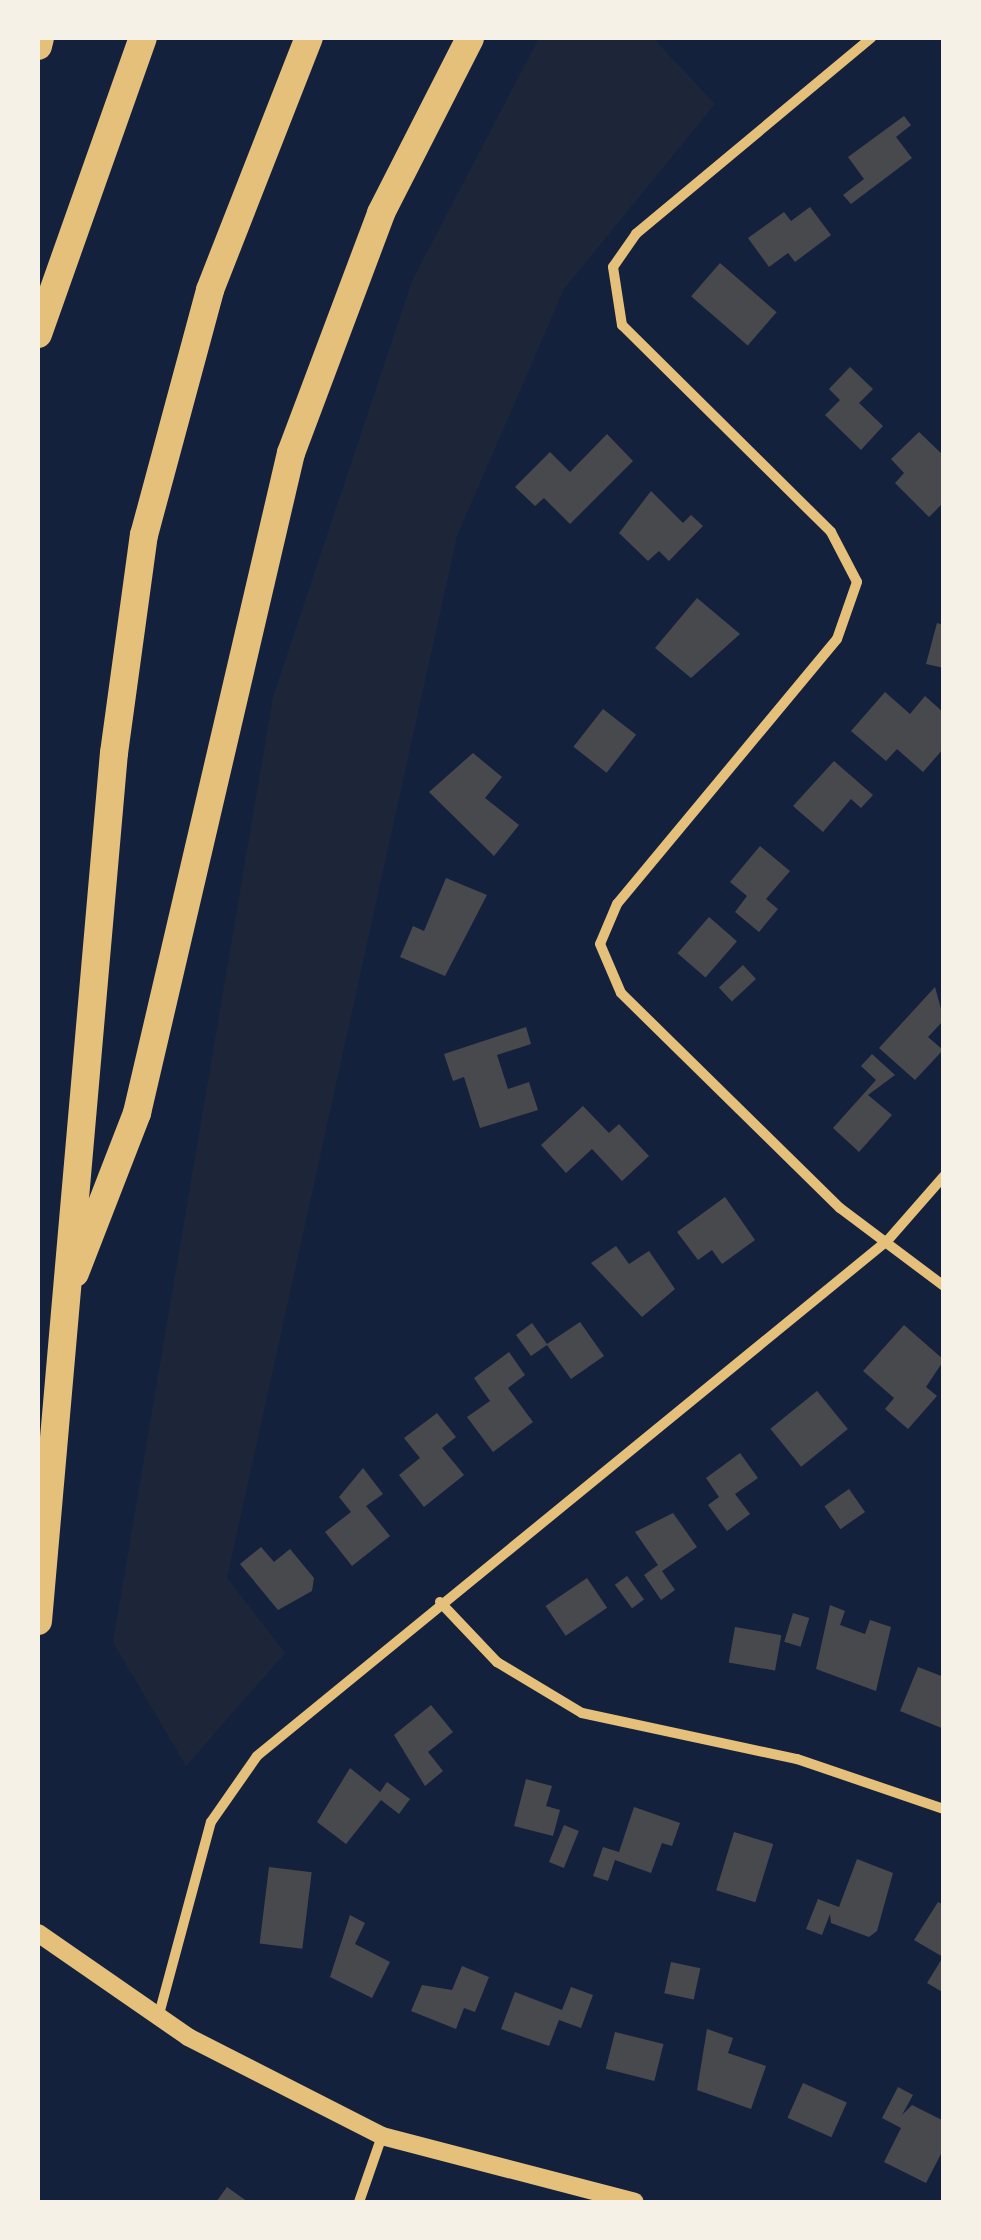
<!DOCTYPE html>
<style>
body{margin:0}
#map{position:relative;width:981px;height:2240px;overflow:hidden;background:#14213d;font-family:Literata,serif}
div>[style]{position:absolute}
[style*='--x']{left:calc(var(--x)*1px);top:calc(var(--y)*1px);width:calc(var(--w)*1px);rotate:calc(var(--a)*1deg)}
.green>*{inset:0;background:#1d2539}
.building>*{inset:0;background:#48494c;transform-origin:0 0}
.minor>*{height:10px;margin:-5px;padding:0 5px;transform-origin:5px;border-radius:5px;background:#e5c07b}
.tertiary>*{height:18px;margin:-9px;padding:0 9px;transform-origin:9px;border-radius:9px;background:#e5c07b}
.motorway>*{height:28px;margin:-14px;padding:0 14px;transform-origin:14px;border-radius:14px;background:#e5c07b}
span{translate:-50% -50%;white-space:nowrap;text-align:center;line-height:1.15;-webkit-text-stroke:9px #f6f1e7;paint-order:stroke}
.frame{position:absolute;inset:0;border:40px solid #f6f1e7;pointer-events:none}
</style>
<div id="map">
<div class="green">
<i style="clip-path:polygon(539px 38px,653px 38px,715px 104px,564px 289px,457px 536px,227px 1578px,285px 1653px,186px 1766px,113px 1642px,273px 697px,412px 281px)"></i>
</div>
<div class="building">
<i style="clip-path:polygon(904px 116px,911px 125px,896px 137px,912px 158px,851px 204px,843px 195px,864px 179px,848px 157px)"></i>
<i style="clip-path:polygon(810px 207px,831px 235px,795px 262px,788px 253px,769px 267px,748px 238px,784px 212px,791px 221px)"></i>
<i style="left:720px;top:263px;width:75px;height:44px;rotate:41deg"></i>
<i style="clip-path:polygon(850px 367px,873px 389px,859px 403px,883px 426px,861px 450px,825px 415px,840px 400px,829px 389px)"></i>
<i style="clip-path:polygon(919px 432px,944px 456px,944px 502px,929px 517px,895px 483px,904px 473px,891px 459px)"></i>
<i style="clip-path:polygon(607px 434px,633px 461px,570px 524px,544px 498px,535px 506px,515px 487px,550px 452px,570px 472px)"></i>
<i style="clip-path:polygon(651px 491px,683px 523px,691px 515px,703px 526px,669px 561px,659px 551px,648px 561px,619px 533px)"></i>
<i style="clip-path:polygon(697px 598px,740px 634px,691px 678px,655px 648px)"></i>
<i style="clip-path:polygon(937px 623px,944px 625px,944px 668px,926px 664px)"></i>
<i style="clip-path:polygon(885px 692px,910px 714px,925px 696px,944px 713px,944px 748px,923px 772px,897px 749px,886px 761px,851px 731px)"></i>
<i style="left:603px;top:709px;width:42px;height:48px;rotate:38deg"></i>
<i style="clip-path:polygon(473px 753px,502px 777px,485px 798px,519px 825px,494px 856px,429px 792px)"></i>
<i style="clip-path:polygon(834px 761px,873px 795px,861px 808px,851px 799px,823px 832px,793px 806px)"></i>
<i style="clip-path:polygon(760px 846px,790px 871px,766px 899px,778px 909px,759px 932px,735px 912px,747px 896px,730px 882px)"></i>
<i style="clip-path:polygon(446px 878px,487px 895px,445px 976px,400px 957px,413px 926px,424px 931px)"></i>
<i style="left:709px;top:917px;width:37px;height:48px;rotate:41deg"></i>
<i style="left:743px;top:965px;width:19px;height:33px;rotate:47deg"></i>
<i style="clip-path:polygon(935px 987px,944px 1020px,928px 1037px,943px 1050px,915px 1080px,879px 1048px)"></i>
<i style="clip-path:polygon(526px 1027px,531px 1044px,497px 1055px,508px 1089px,529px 1082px,538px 1110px,480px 1128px,464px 1077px,453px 1081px,444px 1054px)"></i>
<i style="clip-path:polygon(872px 1054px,895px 1075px,868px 1095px,892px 1115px,859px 1152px,833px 1128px,876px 1080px,861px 1066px)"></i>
<i style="clip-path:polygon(583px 1106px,609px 1133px,619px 1124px,649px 1156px,622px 1181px,592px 1149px,566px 1173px,541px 1145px)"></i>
<i style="clip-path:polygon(725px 1197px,755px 1240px,722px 1264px,712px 1250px,698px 1260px,677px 1232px)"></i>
<i style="clip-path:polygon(616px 1246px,629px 1264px,649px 1251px,675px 1289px,642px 1317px,591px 1263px)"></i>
<i style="clip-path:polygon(580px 1322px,604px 1356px,571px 1379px,547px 1345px,531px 1356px,516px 1335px,532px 1323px,547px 1344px)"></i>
<i style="clip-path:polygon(904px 1325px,944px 1360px,926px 1387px,937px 1396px,908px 1429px,885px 1409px,894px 1398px,863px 1371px)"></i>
<i style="clip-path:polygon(509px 1352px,525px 1375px,508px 1388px,533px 1422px,493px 1452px,467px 1417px,490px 1401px,474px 1378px)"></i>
<i style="left:817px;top:1391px;width:49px;height:60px;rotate:51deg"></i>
<i style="clip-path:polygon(437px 1413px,456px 1437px,442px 1448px,464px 1475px,424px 1507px,399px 1475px,420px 1458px,404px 1438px)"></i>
<i style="clip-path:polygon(740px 1453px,758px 1478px,735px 1494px,750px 1514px,727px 1531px,708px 1505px,719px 1497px,706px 1478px)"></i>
<i style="clip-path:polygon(363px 1468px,383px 1494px,366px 1506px,390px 1536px,352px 1566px,325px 1532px,351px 1512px,339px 1497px)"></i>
<i style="left:849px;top:1489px;width:28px;height:30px;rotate:55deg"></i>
<i style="clip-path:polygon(673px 1513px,697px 1547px,662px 1571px,675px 1590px,661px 1600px,644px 1575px,658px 1565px,635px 1532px)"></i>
<i style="clip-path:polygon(261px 1547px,274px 1562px,290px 1549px,314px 1578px,312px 1591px,278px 1610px,240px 1564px)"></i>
<i style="left:627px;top:1576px;width:29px;height:15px;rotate:54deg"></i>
<i style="left:587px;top:1578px;width:36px;height:50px;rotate:56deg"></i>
<i style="clip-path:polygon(830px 1605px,845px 1611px,840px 1625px,865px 1634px,870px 1620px,891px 1627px,876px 1691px,816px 1669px)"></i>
<i style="left:793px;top:1613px;width:17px;height:30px;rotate:17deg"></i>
<i style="left:735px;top:1627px;width:47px;height:36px;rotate:10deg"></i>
<i style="clip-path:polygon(918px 1667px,944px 1677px,944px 1729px,900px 1711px)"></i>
<i style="clip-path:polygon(431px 1705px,453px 1732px,428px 1752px,443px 1771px,425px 1786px,394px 1735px)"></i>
<i style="clip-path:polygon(350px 1768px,380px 1792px,387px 1782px,410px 1799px,399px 1814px,381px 1800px,346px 1844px,317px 1822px)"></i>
<i style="clip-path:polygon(526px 1779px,552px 1786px,546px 1806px,560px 1810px,553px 1836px,514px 1826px)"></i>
<i style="clip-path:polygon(634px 1807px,680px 1823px,672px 1846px,662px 1843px,651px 1873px,615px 1860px,608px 1881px,593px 1876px,603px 1847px,619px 1852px)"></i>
<i style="left:564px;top:1825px;width:16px;height:40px;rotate:22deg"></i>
<i style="left:734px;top:1832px;width:41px;height:61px;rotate:17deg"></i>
<i style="clip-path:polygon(857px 1859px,893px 1873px,877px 1931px,869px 1937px,831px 1923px,830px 1914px,822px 1935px,806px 1929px,818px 1899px,839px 1907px)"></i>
<i style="left:269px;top:1867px;width:43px;height:77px;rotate:7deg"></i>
<i style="clip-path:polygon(938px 1902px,944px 1905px,944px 1993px,927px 1983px,943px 1957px,914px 1940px)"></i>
<i style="clip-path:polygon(350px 1915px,365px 1923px,355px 1944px,390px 1962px,372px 1998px,330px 1977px)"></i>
<i style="left:671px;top:1962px;width:30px;height:32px;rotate:12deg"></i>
<i style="clip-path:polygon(462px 1966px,489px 1977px,475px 2012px,464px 2008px,456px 2029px,411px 2011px,422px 1985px,452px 1990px)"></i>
<i style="clip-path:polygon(571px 1987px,593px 1995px,581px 2028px,559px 2020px,549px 2046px,501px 2029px,515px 1992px,562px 2010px)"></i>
<i style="clip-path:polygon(707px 2029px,733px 2038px,728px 2053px,766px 2066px,751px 2109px,697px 2090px)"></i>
<i style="left:615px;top:2032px;width:50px;height:38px;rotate:14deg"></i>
<i style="left:803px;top:2083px;width:48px;height:38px;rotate:24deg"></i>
<i style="clip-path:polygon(898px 2087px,913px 2095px,902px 2115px,912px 2105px,944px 2121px,944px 2148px,926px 2183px,884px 2162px,901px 2128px,882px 2118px)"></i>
<i style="clip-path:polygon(227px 2187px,248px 2202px,216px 2202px)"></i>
</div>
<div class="minor">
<i style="--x:871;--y:38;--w:306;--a:140.2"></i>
<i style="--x:636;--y:234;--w:40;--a:124.9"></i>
<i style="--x:613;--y:267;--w:59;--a:81.2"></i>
<i style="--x:622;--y:325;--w:294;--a:44.7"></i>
<i style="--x:831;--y:532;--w:56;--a:62.5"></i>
<i style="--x:857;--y:582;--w:60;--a:109.3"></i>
<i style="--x:837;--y:639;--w:344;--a:129.7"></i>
<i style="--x:617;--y:904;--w:43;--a:113"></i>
<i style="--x:600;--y:944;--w:53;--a:66.8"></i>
<i style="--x:621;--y:993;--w:307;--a:44.5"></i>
<i style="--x:840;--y:1208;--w:130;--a:36.9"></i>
<i style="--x:440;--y:1602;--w:83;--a:46.5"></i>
<i style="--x:497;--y:1662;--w:99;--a:31"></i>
<i style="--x:582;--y:1713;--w:220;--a:12.1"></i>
<i style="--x:797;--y:1759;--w:155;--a:18.8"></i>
<i style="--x:158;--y:2018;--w:203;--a:-74.9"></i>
<i style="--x:211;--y:1822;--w:80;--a:-55.1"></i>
<i style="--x:257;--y:1756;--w:815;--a:-39.27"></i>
<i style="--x:888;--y:1240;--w:85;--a:-48.8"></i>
<i style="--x:359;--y:2202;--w:70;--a:-70.8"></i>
</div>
<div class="tertiary">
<i style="--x:38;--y:1933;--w:183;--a:34.7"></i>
<i style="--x:188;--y:2037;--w:218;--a:27"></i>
<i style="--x:382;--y:2136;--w:261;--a:14.6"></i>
</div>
<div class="motorway">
<i style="--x:38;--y:46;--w:8;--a:-76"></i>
<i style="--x:38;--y:334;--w:314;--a:-70.5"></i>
<i style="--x:75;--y:1273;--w:172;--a:-68.8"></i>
<i style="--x:137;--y:1113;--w:678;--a:-76.87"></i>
<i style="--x:291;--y:453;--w:256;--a:-69.4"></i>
<i style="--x:381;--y:213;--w:196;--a:-63"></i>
<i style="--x:38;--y:1621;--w:871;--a:-85"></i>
<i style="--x:114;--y:753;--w:220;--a:-82.2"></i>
<i style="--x:144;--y:535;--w:254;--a:-74.9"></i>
<i style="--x:210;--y:290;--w:271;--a:-68.6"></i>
</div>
<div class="frame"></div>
</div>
